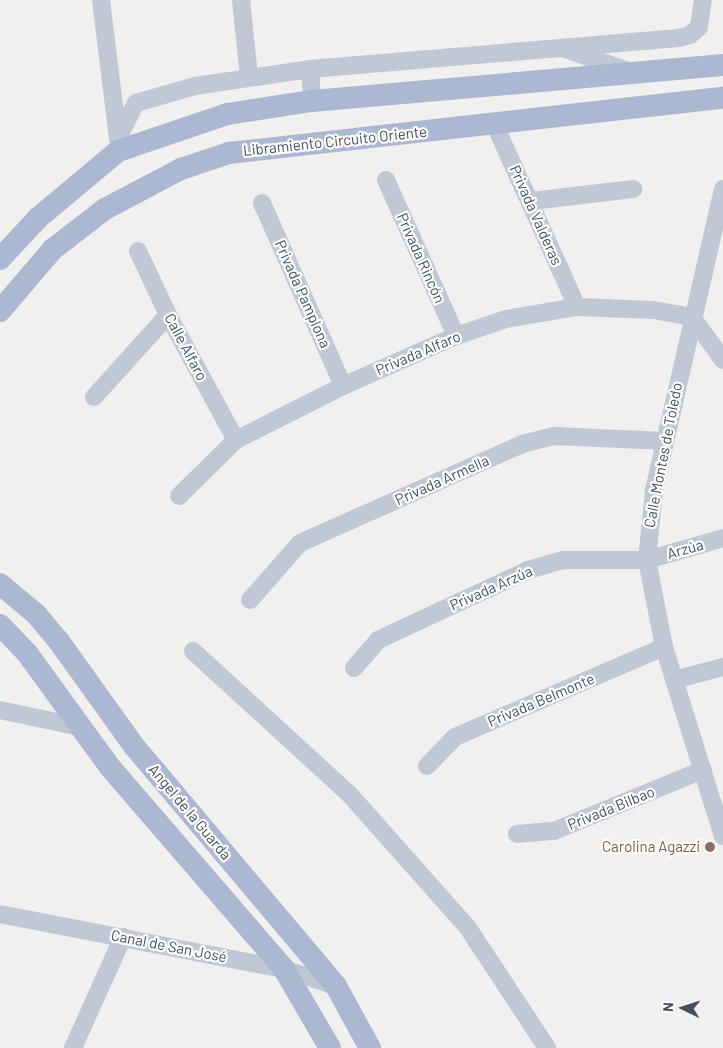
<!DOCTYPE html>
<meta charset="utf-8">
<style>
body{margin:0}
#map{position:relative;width:723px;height:1048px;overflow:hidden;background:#f2efef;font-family:Barlow,sans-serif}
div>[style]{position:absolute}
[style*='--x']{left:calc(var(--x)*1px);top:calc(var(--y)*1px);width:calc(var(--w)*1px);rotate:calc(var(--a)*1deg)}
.minor>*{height:18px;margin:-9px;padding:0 9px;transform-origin:9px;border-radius:9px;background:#c1c8d5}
.major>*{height:22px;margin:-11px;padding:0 11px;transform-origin:11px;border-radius:11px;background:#acb8d1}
.dots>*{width:14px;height:14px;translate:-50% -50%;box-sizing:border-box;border:2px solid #fff;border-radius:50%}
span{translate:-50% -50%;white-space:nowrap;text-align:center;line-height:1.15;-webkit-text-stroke:4.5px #fff;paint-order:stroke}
.street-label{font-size:15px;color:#454e5f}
.education-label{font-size:15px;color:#785e54}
.right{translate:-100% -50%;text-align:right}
.north{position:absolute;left:658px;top:983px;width:50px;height:50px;-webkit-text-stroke:4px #fff;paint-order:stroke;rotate:274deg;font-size:14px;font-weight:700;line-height:20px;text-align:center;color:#454e5f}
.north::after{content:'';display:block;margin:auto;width:18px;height:22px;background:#454e5f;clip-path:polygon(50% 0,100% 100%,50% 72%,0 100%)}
</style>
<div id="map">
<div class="minor">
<i style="--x:101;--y:0;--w:140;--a:83"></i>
<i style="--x:241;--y:0;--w:76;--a:84"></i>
<i style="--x:565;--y:49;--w:67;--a:19.2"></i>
<i style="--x:310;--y:69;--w:32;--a:86"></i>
<i style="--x:494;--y:123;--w:202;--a:65.7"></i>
<i style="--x:118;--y:138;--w:39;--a:-63"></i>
<i style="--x:136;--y:103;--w:61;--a:-16.1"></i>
<i style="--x:195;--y:86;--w:116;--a:-8.4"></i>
<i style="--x:310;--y:69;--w:370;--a:-4.8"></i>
<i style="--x:679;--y:38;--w:11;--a:-15"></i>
<i style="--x:690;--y:35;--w:12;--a:-42"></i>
<i style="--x:699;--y:27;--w:27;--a:-82"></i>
<i style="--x:386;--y:180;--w:171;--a:65.8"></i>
<i style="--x:723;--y:189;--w:310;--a:102.9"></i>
<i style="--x:654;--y:491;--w:69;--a:95.8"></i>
<i style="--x:647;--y:560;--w:89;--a:78.9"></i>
<i style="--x:664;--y:647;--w:198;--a:72.7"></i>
<i style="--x:531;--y:201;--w:103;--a:-6.7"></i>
<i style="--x:262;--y:203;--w:200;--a:66.1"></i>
<i style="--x:138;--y:251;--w:71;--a:64.9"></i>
<i style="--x:168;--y:315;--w:142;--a:61.5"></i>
<i style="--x:94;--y:397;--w:110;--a:-47.9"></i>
<i style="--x:179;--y:496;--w:80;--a:-44.5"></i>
<i style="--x:236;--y:440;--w:120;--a:-26.8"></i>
<i style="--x:343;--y:386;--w:124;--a:-23.9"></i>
<i style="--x:456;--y:336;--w:53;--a:-18.8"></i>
<i style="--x:506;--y:319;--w:72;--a:-9.6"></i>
<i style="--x:577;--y:307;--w:76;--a:2.3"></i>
<i style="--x:653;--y:310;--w:40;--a:10"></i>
<i style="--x:692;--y:317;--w:53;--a:54.2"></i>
<i style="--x:250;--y:600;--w:76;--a:-48.7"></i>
<i style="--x:300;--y:543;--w:243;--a:-24"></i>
<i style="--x:522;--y:444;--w:34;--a:-14"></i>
<i style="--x:555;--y:436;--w:110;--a:2.6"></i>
<i style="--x:193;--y:651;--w:214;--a:42.5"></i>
<i style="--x:351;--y:796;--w:176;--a:48.4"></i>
<i style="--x:468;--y:928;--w:144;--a:56.6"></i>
<i style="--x:354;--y:668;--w:37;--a:-49"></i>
<i style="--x:378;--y:640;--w:166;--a:-25"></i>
<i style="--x:528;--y:570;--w:36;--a:-16"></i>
<i style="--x:563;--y:560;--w:84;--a:0"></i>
<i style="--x:647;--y:560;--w:79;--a:-16.1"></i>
<i style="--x:674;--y:680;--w:51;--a:-14.9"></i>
<i style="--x:0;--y:710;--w:82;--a:12"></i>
<i style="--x:427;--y:766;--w:40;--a:-46"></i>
<i style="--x:455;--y:737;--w:228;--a:-23.3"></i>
<i style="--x:517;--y:834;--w:37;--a:-5"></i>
<i style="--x:554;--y:831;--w:161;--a:-22.3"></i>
<i style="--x:0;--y:914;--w:289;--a:11"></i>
<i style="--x:284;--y:969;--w:55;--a:18.1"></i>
<i style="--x:73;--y:1048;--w:122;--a:-65.8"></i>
</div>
<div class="major">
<i style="--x:0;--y:259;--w:56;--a:-47.2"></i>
<i style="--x:38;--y:218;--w:104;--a:-39.9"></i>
<i style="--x:118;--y:151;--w:115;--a:-18.7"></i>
<i style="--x:227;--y:114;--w:86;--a:-8.7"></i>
<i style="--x:312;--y:101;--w:413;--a:-5"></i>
<i style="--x:0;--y:311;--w:82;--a:-49.5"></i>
<i style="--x:53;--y:249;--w:66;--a:-37.6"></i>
<i style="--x:105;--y:209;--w:86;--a:-27.8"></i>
<i style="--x:181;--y:169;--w:51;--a:-18.4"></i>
<i style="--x:229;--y:153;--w:497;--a:-6.4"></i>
<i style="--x:0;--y:584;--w:47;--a:39.8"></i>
<i style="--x:36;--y:614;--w:34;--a:50"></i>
<i style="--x:58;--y:640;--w:130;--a:54.4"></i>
<i style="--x:134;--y:746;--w:314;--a:49.9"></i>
<i style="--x:336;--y:986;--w:71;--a:61.3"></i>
<i style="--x:0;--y:625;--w:39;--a:46"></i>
<i style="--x:27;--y:653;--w:140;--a:54"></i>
<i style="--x:109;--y:766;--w:268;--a:49.2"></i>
<i style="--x:284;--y:969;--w:91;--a:59.8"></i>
</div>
<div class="dots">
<i style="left:710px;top:847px;background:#8d6e63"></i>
</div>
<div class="street-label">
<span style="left:335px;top:141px;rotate:-6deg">Libramiento Circuito Oriente</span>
<span style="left:536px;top:215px;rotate:66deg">Privada Valderas</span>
<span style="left:421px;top:258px;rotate:66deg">Privada Rincón</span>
<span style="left:303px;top:294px;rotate:66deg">Privada Pamplona</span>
<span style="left:186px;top:347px;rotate:62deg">Calle Alfaro</span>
<span style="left:418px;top:353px;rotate:-23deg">Privada Alfaro</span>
<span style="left:663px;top:455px;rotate:-79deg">Calle Montes de Toledo</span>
<span style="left:442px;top:480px;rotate:-24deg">Privada Armella</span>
<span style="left:685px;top:549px;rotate:-16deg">Arzúa</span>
<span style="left:491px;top:588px;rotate:-24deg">Privada Arzúa</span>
<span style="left:541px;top:700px;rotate:-23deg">Privada Belmonte</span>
<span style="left:611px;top:808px;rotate:-22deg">Privada Bilbao</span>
<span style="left:190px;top:812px;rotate:50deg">Angel de la Guarda</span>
<span style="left:169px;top:946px;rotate:11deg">Canal de San José</span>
</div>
<div class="education-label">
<span class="right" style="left:700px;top:847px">Carolina Agazzi</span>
</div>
<div class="north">N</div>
</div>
